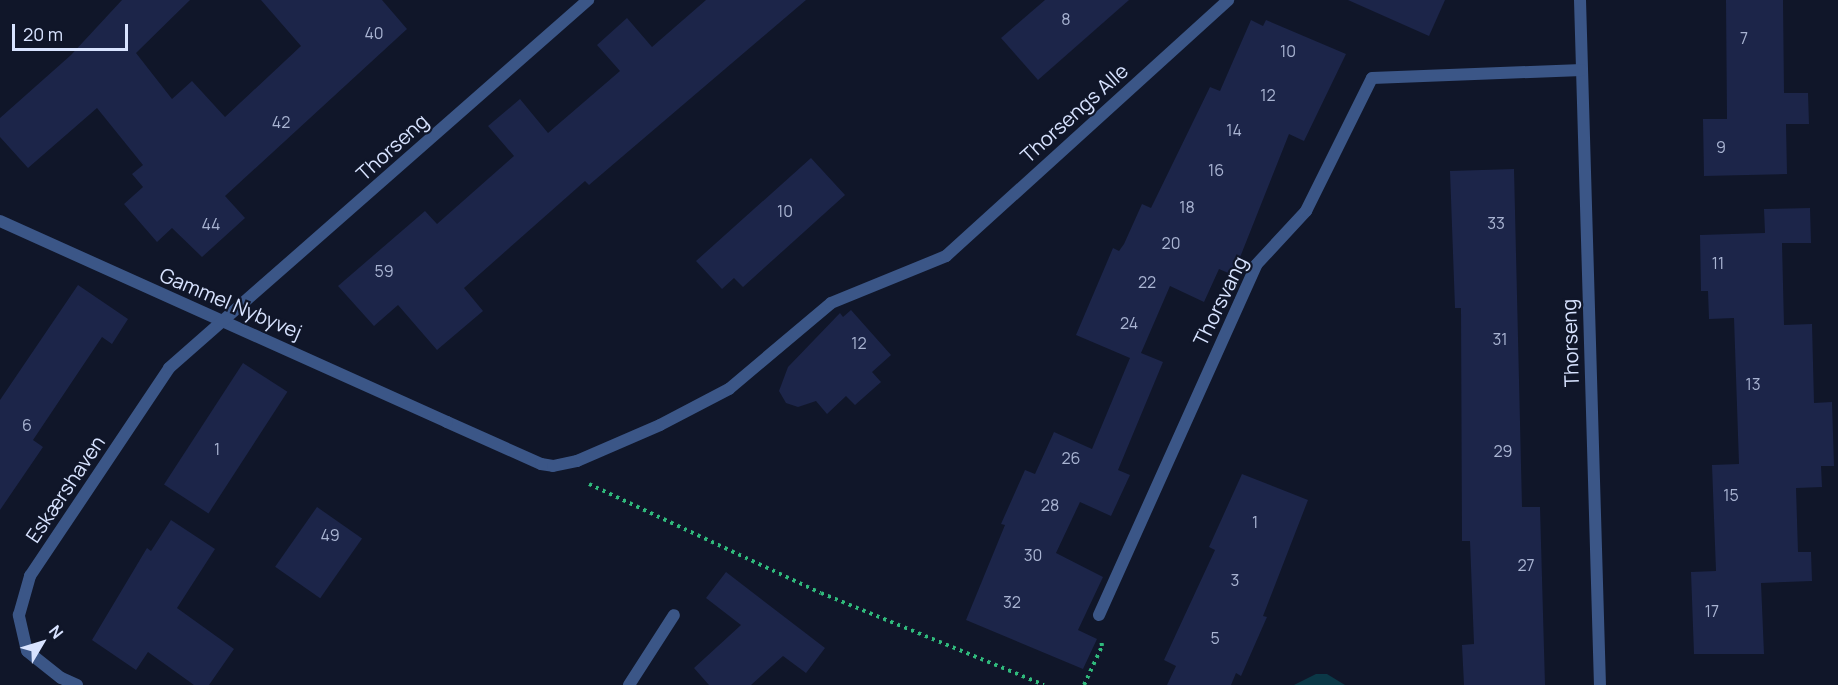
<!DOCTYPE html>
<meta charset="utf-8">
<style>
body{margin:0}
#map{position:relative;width:1838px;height:685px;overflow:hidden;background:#101629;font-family:Manrope,sans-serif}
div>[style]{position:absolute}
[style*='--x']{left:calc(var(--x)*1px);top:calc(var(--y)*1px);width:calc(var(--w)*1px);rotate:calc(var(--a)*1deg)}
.water>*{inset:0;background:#0b3847}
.building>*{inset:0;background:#1c2549;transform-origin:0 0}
.path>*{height:4px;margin-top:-2px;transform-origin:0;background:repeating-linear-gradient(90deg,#30ba7c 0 3px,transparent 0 7.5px)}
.lane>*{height:12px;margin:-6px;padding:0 6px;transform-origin:6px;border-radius:6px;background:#3b5687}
.street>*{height:12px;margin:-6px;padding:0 6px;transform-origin:6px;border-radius:6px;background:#3b5687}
span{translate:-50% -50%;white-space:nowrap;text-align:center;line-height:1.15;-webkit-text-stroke:4.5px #101629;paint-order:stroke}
.number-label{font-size:16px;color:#a9b4d2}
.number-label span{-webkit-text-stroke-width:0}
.street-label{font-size:20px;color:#d8e3ff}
.north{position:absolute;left:12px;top:613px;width:60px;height:60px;-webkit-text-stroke:4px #101629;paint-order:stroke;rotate:52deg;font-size:16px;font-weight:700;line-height:24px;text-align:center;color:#d8e3ff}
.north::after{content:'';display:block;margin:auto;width:21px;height:27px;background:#d8e3ff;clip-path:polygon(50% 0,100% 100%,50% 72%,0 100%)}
.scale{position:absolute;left:12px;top:24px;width:116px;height:27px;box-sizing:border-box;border:3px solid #d8e3ff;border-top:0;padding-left:8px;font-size:18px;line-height:21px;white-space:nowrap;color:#d8e3ff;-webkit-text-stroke:4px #101629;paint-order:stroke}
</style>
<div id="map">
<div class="water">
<i style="clip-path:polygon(1316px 674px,1327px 674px,1345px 685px,1294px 685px)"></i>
</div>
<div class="building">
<i style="clip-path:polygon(122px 0,190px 0,136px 53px,172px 99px,192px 81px,225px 117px,301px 46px,261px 0,382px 0,407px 29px,225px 196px,245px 218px,202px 257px,172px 228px,157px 242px,124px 204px,143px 187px,132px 174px,143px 165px,97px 108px,28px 168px,0 137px,0 118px,71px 55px)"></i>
<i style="clip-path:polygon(706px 0,806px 0,589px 185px,585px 181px,464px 288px,483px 311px,437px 350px,398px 305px,374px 326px,338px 286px,425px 211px,437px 224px,514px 156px,488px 126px,520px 99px,548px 133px,620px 71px,597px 45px,627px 18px,652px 47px)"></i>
<i style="clip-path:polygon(1045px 0,1129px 0,1038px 80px,1001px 38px)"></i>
<i style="clip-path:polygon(1348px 0,1445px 0,1429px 36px)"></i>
<i style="clip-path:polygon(1726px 0,1783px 0,1784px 93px,1808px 93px,1809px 124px,1786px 124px,1787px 174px,1704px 176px,1703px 119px,1727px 119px)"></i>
<i style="clip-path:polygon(1251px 20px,1263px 26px,1266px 20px,1346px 54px,1304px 141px,1289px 134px,1233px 275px,1219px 269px,1204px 302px,1170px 286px,1141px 353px,1163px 362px,1118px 470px,1130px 475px,1111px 516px,1080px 502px,1056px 553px,1103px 577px,1078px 630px,1097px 639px,1083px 669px,966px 620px,1005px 525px,1001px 524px,1025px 470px,1035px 474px,1054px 432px,1092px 449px,1130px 358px,1076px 335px,1113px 248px,1119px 251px,1124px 244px,1142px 204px,1151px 208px,1210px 87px,1220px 91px)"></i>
<i style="clip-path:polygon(811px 158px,845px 195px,743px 287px,734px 278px,722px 289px,696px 261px)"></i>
<i style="clip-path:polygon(1514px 169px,1522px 507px,1540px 507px,1545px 685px,1464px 685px,1462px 645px,1474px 644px,1470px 541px,1462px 541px,1461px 308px,1455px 308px,1450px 171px)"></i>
<i style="clip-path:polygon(1810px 208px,1811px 243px,1782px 243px,1784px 325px,1812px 324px,1814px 403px,1832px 402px,1834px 466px,1821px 466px,1822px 487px,1796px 488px,1798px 552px,1811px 552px,1812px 581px,1761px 583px,1764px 654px,1694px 654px,1691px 572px,1716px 571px,1712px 465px,1739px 464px,1734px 318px,1709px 319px,1708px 291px,1701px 291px,1700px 235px,1765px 233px,1764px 209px)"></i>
<i style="clip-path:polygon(78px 285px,128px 319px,112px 344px,102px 337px,33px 440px,43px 447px,0 510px,0 400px)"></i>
<i style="clip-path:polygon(851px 310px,891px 355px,872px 372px,881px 382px,855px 405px,846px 396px,827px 414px,816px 401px,798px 407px,786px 403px,779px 391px,788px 367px,840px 313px,843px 317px)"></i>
<i style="left:243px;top:363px;width:53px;height:145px;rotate:33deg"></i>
<i style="clip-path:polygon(1242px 474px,1308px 500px,1263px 616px,1267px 617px,1241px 676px,1236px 673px,1231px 685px,1167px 685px,1176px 666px,1164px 660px,1215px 550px,1209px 547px)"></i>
<i style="left:317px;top:507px;width:55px;height:73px;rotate:35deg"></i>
<i style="clip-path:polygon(171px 520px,215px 549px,177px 608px,234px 649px,209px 685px,194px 685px,148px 652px,136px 670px,92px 640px,147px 548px,151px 551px)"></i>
<i style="clip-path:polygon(726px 572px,825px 648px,806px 673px,783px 656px,751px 685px,709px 685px,694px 668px,741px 625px,706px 598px)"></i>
</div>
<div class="path">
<i style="--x:589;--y:484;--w:256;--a:25.2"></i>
<i style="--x:821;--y:593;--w:241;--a:22.4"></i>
<i style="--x:1084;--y:685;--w:43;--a:-65.2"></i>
<i style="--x:1102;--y:646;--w:7;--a:-98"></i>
</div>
<div class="lane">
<i style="--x:447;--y:422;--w:103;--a:24.1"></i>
<i style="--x:541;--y:464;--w:12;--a:9"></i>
<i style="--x:553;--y:466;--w:25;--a:-12"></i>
<i style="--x:577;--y:461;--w:90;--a:-23.4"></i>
<i style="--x:660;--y:425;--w:78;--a:-27.6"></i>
<i style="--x:729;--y:389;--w:133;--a:-40.1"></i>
<i style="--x:831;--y:303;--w:124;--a:-22.2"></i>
</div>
<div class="street">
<i style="--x:1580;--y:0;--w:685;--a:88.33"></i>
<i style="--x:0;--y:221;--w:490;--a:24.2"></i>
<i style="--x:946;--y:256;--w:381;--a:-42.2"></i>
<i style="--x:1099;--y:615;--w:384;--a:-65.8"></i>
<i style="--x:1256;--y:265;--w:74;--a:-47.2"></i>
<i style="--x:1306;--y:211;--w:148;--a:-63.6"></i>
<i style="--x:1372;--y:78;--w:210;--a:-2.2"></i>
<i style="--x:77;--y:685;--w:17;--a:-156"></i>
<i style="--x:61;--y:678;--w:43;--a:-141.5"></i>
<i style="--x:27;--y:651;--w:37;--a:-103"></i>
<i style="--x:19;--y:615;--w:41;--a:-74.2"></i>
<i style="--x:30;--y:576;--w:250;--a:-56.2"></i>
<i style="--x:169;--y:368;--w:558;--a:-41.29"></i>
<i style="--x:629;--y:685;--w:83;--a:-57.3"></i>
</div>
<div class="number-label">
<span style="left:1066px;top:19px">8</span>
<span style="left:374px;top:33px">40</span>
<span style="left:1744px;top:38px">7</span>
<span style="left:1288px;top:51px">10</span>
<span style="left:1268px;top:95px">12</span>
<span style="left:281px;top:122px">42</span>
<span style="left:1234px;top:130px">14</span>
<span style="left:1721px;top:147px">9</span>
<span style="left:1216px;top:170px">16</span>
<span style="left:1187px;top:207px">18</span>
<span style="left:785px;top:211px">10</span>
<span style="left:1496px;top:223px">33</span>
<span style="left:211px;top:224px">44</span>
<span style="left:1171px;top:243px">20</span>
<span style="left:1718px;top:263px">11</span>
<span style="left:384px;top:271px">59</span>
<span style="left:1147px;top:282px">22</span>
<span style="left:1129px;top:323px">24</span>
<span style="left:1500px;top:339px">31</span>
<span style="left:859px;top:343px">12</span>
<span style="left:1753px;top:384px">13</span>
<span style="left:27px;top:425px">6</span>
<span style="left:217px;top:449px">1</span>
<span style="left:1503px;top:451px">29</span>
<span style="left:1071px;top:458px">26</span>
<span style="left:1731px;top:495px">15</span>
<span style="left:1050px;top:505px">28</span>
<span style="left:1255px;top:522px">1</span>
<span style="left:330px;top:535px">49</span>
<span style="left:1033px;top:555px">30</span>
<span style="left:1526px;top:565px">27</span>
<span style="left:1235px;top:580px">3</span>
<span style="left:1012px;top:602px">32</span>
<span style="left:1712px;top:611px">17</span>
<span style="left:1215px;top:638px">5</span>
</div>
<div class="street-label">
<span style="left:1074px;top:113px;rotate:-42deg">Thorsengs Alle</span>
<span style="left:392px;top:147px;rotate:-42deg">Thorseng</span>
<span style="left:1220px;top:301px;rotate:-64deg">Thorsvang</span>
<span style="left:231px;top:303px;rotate:23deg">Gammel Nybyvej</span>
<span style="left:1570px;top:343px;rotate:-92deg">Thorseng</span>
<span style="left:65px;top:489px;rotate:-56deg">Eskærshaven</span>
</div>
<div class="north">N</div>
<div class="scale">20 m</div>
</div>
